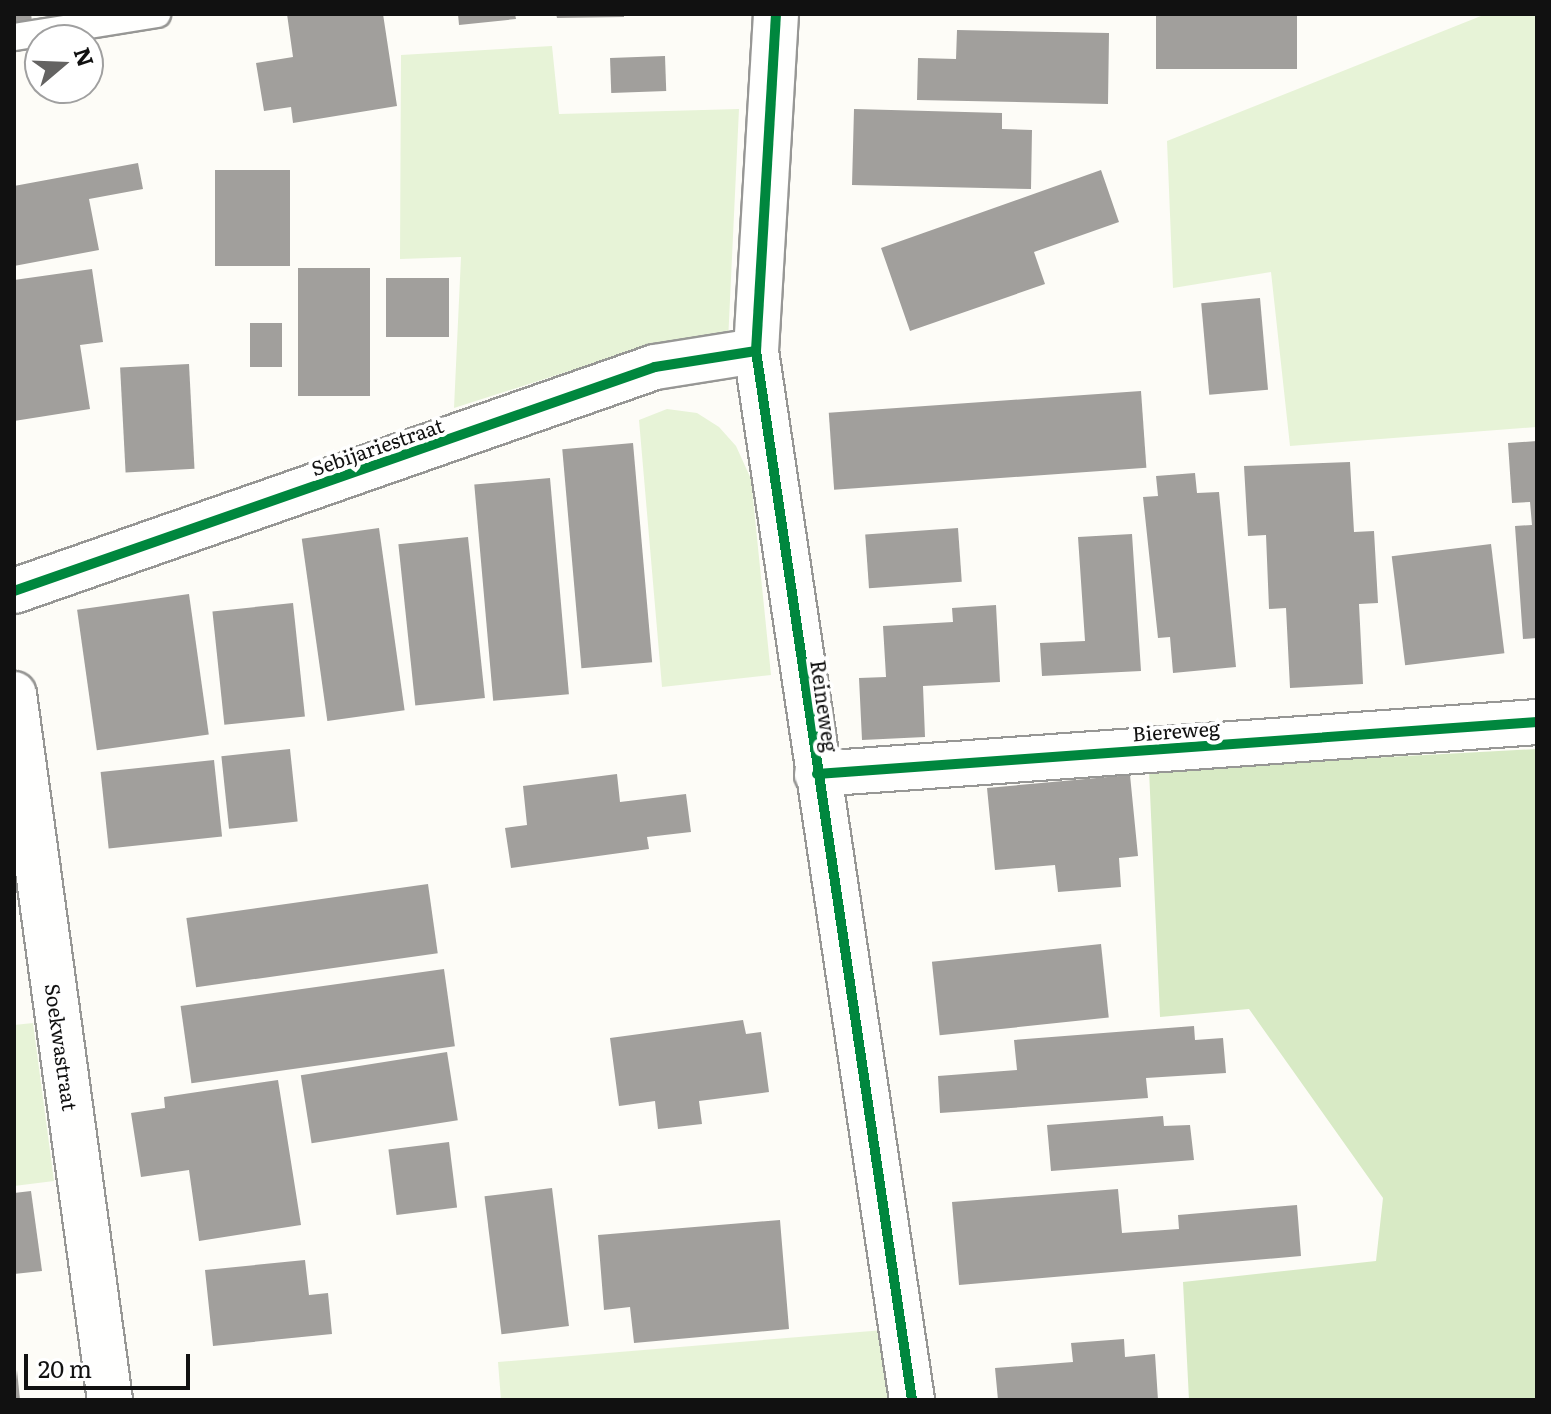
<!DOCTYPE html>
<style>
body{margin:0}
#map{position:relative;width:1551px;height:1414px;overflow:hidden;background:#fdfcf7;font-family:Literata,serif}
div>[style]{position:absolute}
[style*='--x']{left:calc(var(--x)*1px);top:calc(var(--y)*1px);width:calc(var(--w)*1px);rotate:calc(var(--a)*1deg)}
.green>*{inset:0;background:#e7f3d7}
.forest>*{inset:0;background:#d8eac5}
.building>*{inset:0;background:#a19f9c;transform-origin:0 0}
.roads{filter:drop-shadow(2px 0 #979795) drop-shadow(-2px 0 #979795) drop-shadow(0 2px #979795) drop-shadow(0 -2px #979795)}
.lane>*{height:26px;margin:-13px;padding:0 13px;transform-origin:13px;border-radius:13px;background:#fffffe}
.street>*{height:44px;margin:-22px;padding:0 22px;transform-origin:22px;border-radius:22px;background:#fffffe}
.cycleway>*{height:10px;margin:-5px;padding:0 5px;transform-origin:5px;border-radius:5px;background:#00873e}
span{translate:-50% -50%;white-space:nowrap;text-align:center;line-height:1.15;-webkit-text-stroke:8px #fff;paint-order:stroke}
.street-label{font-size:20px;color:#111}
.frame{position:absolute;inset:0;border:16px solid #111;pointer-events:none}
.north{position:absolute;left:24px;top:24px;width:80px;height:80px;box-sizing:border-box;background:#fff;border:2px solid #a0a0a0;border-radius:50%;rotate:71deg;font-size:22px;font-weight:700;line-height:32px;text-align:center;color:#111}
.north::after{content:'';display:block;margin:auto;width:28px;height:36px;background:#646362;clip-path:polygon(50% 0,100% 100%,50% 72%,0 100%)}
.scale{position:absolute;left:24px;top:1354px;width:166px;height:36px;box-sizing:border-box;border:4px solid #111;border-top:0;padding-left:10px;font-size:24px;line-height:28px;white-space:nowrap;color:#111;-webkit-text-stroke:6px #fff;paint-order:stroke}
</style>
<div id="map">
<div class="green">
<i style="clip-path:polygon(1486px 14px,1537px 14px,1537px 427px,1290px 446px,1271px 272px,1173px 288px,1167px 141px)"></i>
<i style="clip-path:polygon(552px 46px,559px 114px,739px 109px,728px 342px,653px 344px,454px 408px,461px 257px,400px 259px,401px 55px)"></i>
<i style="clip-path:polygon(667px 409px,697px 413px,719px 427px,736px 446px,751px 479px,771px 675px,662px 687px,639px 420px)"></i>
<i style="clip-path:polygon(33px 1023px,54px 1181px,14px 1186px,14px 1025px)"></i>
<i style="clip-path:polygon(884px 1330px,891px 1400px,501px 1400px,498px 1362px)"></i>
</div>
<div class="forest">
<i style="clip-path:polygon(1537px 749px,1537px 1400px,1189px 1400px,1183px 1282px,1376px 1261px,1383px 1198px,1249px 1009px,1160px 1017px,1149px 770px)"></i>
</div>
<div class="building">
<i style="clip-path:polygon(14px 14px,31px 14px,32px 21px,14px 22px)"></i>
<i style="clip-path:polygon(287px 14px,383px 14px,397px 106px,293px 123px,291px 107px,264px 111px,256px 63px,293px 57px)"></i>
<i style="clip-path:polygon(458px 14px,515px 14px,516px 19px,459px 25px)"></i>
<i style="clip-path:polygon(556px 14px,624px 14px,624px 17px,557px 18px)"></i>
<i style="left:1156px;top:14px;width:141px;height:55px"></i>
<i style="clip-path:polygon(957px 30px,1109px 33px,1108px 104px,917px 100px,918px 58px,956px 59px)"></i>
<i style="left:665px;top:56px;width:35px;height:55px;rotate:88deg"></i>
<i style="clip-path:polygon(854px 109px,1002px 113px,1002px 129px,1032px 130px,1031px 189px,852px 185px)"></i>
<i style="clip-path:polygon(138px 163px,143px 189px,89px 199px,99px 250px,14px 266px,14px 186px)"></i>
<i style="left:215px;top:170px;width:75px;height:96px"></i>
<i style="clip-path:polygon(1101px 170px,1119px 222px,1034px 252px,1045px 284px,910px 331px,881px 248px)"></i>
<i style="left:298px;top:268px;width:72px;height:128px"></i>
<i style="clip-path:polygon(92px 269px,103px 342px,80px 345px,90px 409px,14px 421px,14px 280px)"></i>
<i style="left:386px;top:278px;width:63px;height:59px"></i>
<i style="left:1260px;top:298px;width:92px;height:59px;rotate:85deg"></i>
<i style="left:250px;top:323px;width:32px;height:44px"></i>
<i style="left:189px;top:364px;width:105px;height:69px;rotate:87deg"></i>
<i style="left:1141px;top:391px;width:77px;height:313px;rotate:86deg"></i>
<i style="clip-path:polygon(1537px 441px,1537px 638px,1523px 639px,1515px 526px,1532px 525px,1530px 502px,1512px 503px,1508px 443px)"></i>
<i style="left:633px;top:443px;width:220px;height:71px;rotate:85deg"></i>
<i style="clip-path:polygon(1350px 462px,1354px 532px,1374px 531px,1378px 603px,1359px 604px,1363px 684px,1290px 688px,1286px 608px,1269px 609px,1266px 535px,1248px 536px,1244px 466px)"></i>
<i style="clip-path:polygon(1195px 473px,1197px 493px,1219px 492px,1236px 667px,1173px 673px,1170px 637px,1158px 638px,1143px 497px,1158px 496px,1156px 476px)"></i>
<i style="left:550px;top:478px;width:217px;height:76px;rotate:85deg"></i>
<i style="left:379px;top:528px;width:184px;height:78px;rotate:82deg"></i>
<i style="left:958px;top:528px;width:54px;height:93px;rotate:86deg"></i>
<i style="clip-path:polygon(1132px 534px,1141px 671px,1042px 676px,1040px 643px,1085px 641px,1078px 537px)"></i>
<i style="left:468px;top:537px;width:162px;height:70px;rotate:84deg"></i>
<i style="left:1491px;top:544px;width:110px;height:100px;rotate:83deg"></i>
<i style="left:189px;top:594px;width:142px;height:113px;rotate:82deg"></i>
<i style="left:293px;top:603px;width:114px;height:81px;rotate:84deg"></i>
<i style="clip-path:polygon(996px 605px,1000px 682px,923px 686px,925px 737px,862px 740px,859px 678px,886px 677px,883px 626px,953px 622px,952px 608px)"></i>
<i style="left:290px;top:749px;width:73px;height:69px;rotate:84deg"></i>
<i style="left:214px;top:760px;width:77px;height:114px;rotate:84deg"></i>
<i style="clip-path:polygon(617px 774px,620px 802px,686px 794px,691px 832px,647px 837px,649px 849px,511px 868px,505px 828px,527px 825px,523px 786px)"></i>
<i style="clip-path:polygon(1130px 775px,1138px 856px,1119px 858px,1121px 887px,1058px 892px,1055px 865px,995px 870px,987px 788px)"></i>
<i style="left:428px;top:884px;width:70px;height:244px;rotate:82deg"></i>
<i style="left:1101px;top:944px;width:74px;height:170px;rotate:84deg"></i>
<i style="left:444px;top:969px;width:78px;height:266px;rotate:82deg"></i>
<i style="clip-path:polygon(743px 1020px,746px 1034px,761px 1032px,769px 1092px,699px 1101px,702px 1124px,658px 1129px,655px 1101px,619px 1106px,610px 1038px)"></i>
<i style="clip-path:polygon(1194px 1026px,1195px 1040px,1223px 1038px,1226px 1073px,1146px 1078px,1148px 1098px,940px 1113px,938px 1076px,1017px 1070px,1014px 1040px)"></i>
<i style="left:447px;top:1052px;width:69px;height:148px;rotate:81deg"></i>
<i style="clip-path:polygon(278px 1080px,301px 1225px,199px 1241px,189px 1170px,141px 1177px,131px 1113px,165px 1108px,164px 1097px)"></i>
<i style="clip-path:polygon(1163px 1116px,1164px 1126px,1190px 1125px,1194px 1160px,1051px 1171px,1047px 1125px)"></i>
<i style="left:449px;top:1142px;width:66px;height:61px;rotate:83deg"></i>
<i style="left:552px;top:1188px;width:139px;height:68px;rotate:83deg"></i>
<i style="clip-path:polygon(1118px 1189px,1122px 1233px,1179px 1229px,1178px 1215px,1297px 1205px,1301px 1256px,959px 1285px,952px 1202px)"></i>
<i style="clip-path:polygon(31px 1191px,42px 1271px,14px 1274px,14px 1193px)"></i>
<i style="clip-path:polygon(780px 1220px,789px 1329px,634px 1343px,630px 1307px,604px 1310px,598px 1235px)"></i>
<i style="clip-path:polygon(305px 1260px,309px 1295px,328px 1293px,332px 1334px,213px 1346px,205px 1270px)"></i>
<i style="clip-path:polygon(1124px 1339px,1125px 1357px,1155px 1354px,1158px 1400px,998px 1400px,995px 1368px,1073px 1362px,1071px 1343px)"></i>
<i style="clip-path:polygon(17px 1370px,20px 1400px,14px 1400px)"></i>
</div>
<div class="roads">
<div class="lane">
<i style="--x:14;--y:37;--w:145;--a:-9.1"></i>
</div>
<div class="street">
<i style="--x:776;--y:14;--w:338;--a:93.4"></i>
<i style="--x:756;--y:351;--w:1061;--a:81.54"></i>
<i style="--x:14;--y:591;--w:679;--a:-19.26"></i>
<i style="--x:655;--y:367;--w:102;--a:-9"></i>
<i style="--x:14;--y:694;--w:712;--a:82.26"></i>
<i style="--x:817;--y:774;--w:722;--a:-4.13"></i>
</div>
</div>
<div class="cycleway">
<i style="--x:776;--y:14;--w:338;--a:93.4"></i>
<i style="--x:756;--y:351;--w:1061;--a:81.54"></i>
<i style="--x:14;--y:591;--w:679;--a:-19.26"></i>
<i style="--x:655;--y:367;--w:102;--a:-9"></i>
<i style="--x:817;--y:774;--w:722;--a:-4.13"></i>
</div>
<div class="street-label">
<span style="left:377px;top:446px;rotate:-19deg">Sebijariestraat</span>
<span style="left:825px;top:706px;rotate:82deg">Reineweg</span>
<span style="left:1176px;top:730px;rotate:-4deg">Biereweg</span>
<span style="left:62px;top:1047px;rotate:82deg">Soekwastraat</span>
</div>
<div class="frame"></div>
<div class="north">N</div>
<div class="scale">20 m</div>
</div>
